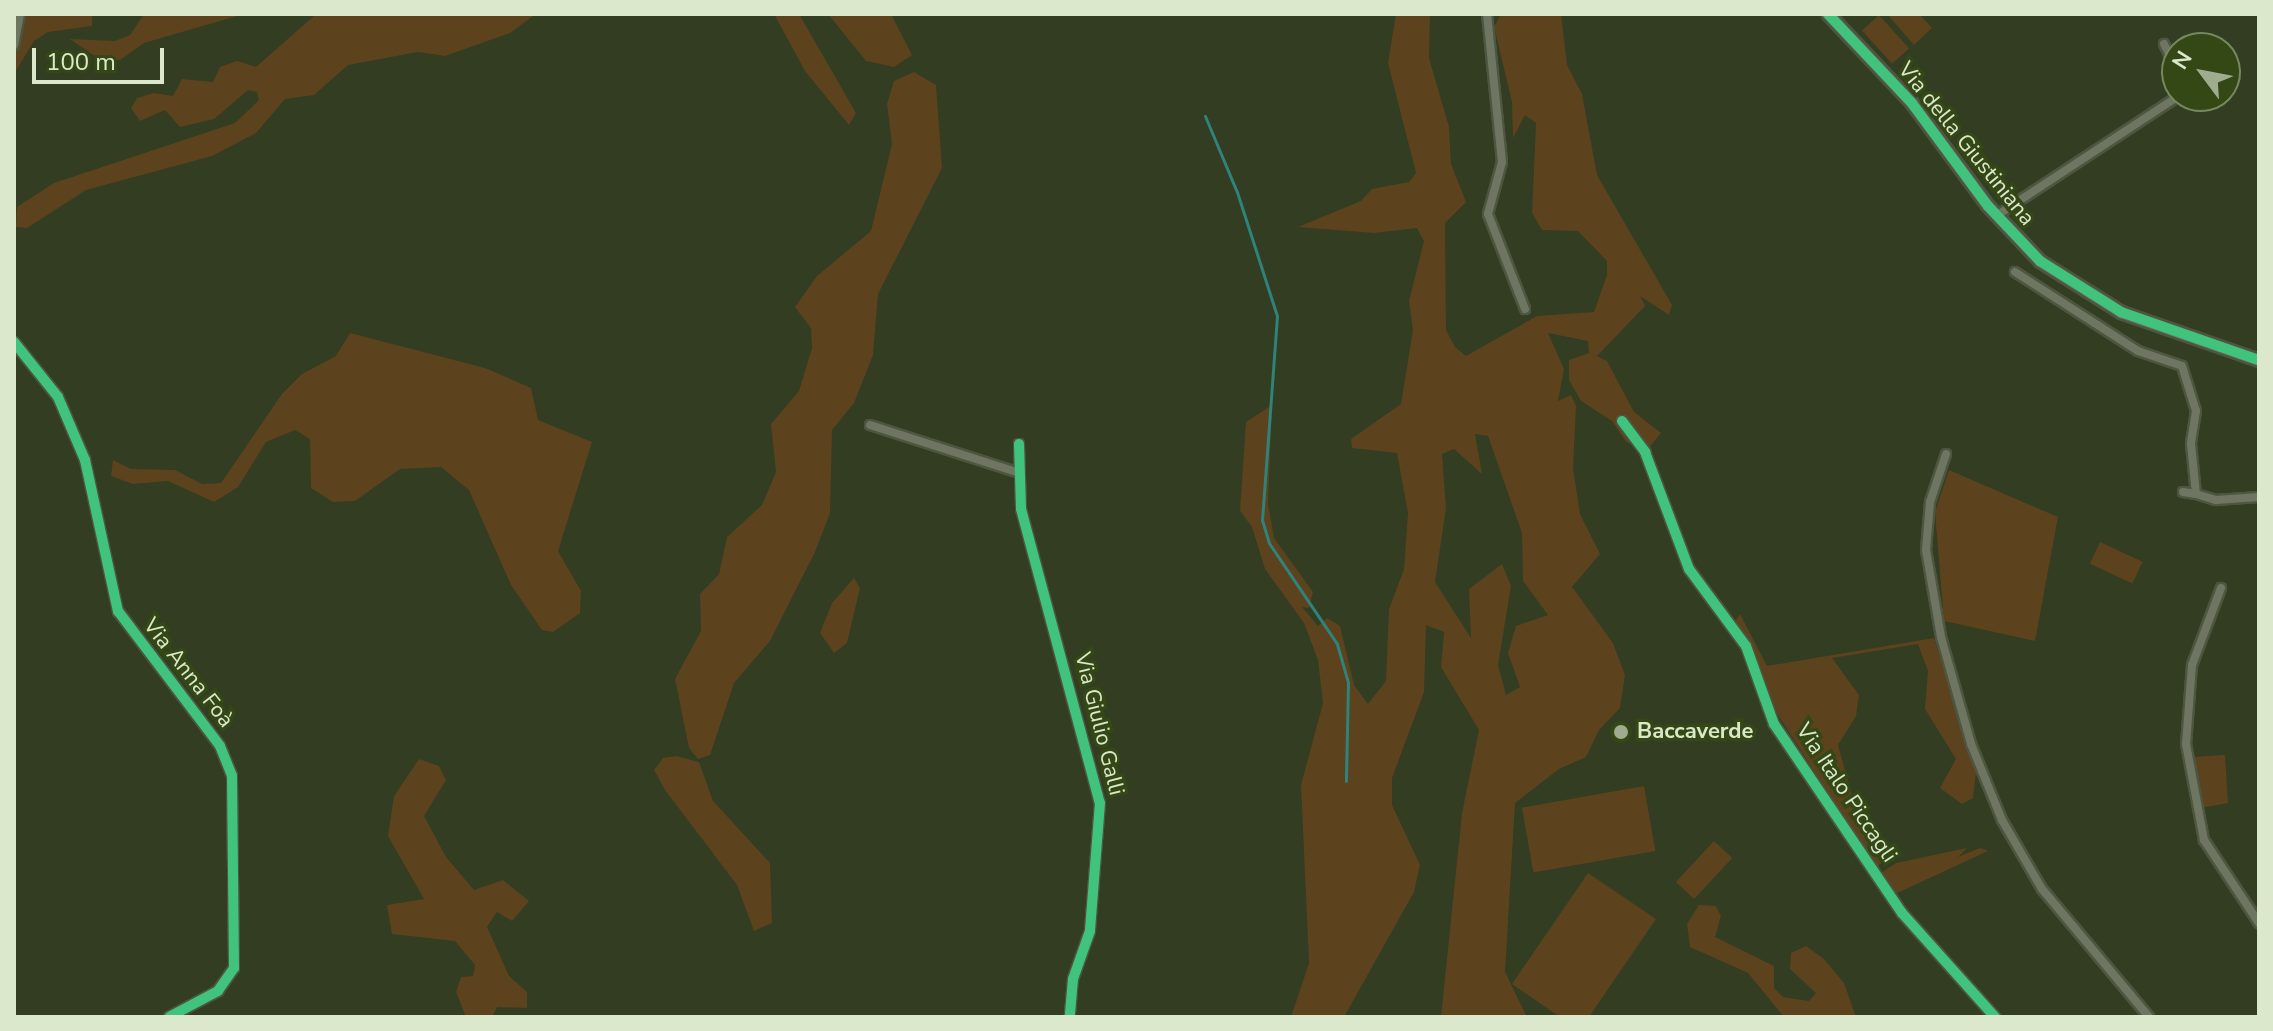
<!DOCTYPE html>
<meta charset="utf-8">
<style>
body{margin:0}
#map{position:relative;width:2273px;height:1031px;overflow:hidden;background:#323d21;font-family:"Nunito Sans",sans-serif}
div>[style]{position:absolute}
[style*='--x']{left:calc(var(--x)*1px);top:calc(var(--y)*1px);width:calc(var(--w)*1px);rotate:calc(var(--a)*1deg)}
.green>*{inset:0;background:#5d421e;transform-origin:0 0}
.stream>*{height:3px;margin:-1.5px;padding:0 1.5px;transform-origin:1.5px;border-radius:1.5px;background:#2f837a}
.roads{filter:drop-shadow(2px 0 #4d5640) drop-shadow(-2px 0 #4d5640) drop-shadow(0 2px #4d5640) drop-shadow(0 -2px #4d5640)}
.street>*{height:8px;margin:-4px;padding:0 4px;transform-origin:4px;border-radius:4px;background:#6e7662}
.secondary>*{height:11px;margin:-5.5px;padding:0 5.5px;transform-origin:5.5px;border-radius:5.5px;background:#6e7662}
.cycleway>*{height:10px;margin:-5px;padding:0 5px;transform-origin:5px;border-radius:5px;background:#40c37c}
.dots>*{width:22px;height:22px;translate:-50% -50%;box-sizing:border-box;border:4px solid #344816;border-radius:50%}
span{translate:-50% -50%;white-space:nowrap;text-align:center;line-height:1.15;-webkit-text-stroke:7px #344816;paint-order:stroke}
.street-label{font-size:22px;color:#dbe8cc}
.poi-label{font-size:22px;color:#dbe8cc;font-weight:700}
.left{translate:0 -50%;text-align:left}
.frame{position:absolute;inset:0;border:16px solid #dbe8cc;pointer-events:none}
.north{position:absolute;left:2161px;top:32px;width:80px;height:80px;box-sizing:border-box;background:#344816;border:2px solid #77885f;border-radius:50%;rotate:302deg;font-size:22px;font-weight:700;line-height:32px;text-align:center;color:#dbe8cc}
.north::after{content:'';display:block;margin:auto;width:28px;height:36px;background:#a0ac90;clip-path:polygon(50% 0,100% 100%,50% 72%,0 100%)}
.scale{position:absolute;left:32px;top:48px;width:132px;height:36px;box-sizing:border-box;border:4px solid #dbe8cc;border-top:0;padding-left:10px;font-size:24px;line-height:28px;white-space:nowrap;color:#dbe8cc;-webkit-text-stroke:6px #344816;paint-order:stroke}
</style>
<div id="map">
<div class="green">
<i style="clip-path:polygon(14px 14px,92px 14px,92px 26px,48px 32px,34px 41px,14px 74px)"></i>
<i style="clip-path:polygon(144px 14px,244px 14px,144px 43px,120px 60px,99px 59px,70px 39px,115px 41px,130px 35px)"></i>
<i style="clip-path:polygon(316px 14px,536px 14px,510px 33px,445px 56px,418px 52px,348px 65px,314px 95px,285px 99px,256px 133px,212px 156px,86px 190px,27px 228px,16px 227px,17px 207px,54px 183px,235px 123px,259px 100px,257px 92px,248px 90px,214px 119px,180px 127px,165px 110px,140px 121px,131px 108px,137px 98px,154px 93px,173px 96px,182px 79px,213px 82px,220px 67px,237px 61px,256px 67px)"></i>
<i style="clip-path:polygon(774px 14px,799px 14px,856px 113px,849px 125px,805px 71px)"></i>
<i style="clip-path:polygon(828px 14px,891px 14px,912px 55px,894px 67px,866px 61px)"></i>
<i style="clip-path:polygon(evenodd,1396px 14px,1430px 14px,1429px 58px,1449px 127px,1451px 164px,1466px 202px,1445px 223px,1446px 330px,1455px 347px,1466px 356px,1537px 316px,1594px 312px,1607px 275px,1607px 261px,1578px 231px,1542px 230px,1532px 213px,1536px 123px,1525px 115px,1513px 138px,1512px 102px,1494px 27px,1501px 14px,1561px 14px,1567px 65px,1582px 94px,1597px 175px,1672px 305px,1669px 315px,1640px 296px,1645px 306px,1597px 356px,1607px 361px,1634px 412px,1661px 433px,1648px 449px,1626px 442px,1612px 421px,1581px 401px,1569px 380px,1569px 360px,1589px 353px,1588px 341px,1548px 333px,1564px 369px,1558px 401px,1571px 395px,1576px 406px,1573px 468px,1580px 514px,1600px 554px,1572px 587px,1613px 643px,1625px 675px,1620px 708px,1599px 730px,1586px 757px,1559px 769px,1515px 803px,1505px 972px,1527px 1017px,1441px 1017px,1462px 813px,1479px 730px,1441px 667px,1444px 632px,1426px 625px,1424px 692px,1392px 778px,1392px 805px,1420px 865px,1414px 892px,1344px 1017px,1291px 1017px,1309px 963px,1301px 785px,1323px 703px,1318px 660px,1304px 623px,1265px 569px,1252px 527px,1240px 511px,1246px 422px,1272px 405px,1268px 503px,1274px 538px,1313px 592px,1309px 608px,1302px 607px,1318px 626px,1327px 618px,1340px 626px,1354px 685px,1368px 704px,1386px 681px,1389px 609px,1404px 569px,1408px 513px,1397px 453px,1352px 448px,1351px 439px,1401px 404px,1413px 330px,1409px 301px,1424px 241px,1417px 228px,1374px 233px,1298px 227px,1361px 201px,1372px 189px,1409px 182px,1416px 173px,1388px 63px,1396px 14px,1475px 434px,1488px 436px,1522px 533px,1523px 581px,1548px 615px,1516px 626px,1508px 653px,1520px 687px,1506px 695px,1498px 665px,1511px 586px,1502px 564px,1469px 589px,1471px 638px,1435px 582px,1446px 508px,1442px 454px,1454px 449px,1482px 474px,1475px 434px)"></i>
<i style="clip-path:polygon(1887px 14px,1919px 14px,1932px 28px,1914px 45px)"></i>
<i style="left:1879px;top:15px;width:45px;height:23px;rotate:48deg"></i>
<i style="clip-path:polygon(914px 72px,936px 85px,942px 168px,878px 294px,873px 355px,854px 403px,832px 430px,830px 513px,815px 552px,770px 641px,734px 683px,710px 755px,698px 759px,689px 748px,675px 679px,701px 631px,700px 594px,719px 574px,727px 537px,762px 505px,776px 472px,771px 424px,799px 391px,812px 348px,811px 328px,795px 307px,817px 276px,871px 231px,892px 144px,887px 104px,894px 81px)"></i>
<i style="clip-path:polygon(350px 333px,485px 368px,531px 388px,538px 420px,592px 442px,558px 551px,581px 591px,580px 613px,553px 632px,542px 630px,511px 585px,469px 490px,441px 467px,400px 469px,355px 501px,333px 502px,311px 488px,310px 439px,295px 430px,266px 442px,238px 487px,214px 502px,168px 481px,133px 484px,111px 476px,113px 460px,131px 469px,175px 470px,202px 484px,221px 483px,282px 394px,302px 374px,336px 356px)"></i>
<i style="clip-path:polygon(1949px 470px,2058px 517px,2035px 641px,1944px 621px,1935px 512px)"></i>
<i style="left:2100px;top:542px;width:47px;height:24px;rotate:25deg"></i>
<i style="clip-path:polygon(854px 578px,860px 588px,847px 643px,834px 653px,820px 633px,832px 603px)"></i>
<i style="clip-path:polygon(1740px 614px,1767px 666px,1934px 638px,1976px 772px,1973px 798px,1962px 804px,1940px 788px,1956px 759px,1925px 709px,1928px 671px,1918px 644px,1832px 658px,1859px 695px,1856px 716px,1838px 745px,1855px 806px,1851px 812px,1884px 860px,1877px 868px,1778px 715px,1735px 622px)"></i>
<i style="clip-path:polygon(2225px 755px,2228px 803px,2201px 808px,2192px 757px)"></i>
<i style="clip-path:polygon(676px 756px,699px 762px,713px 801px,770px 863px,772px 923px,754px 931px,737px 885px,665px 790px,654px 770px,663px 758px)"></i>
<i style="clip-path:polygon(419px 759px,439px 766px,446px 780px,424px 816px,446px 857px,474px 890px,503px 880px,529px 901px,512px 921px,497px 912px,487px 927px,509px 976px,527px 992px,527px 1008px,497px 1007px,492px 1017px,466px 1017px,456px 992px,461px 977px,473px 976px,475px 965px,455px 941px,392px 934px,387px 905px,424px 899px,388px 836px,394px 796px)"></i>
<i style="left:1644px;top:786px;width:66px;height:124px;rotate:80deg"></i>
<i style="left:1714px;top:841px;width:25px;height:56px;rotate:43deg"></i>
<i style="clip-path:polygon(1967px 848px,1958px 857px,1980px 848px,1988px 851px,1895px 894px,1879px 874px,1896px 863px)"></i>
<i style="clip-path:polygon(1588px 873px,1656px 919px,1589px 1017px,1560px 1017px,1512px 984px)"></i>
<i style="clip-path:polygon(1699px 905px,1716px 906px,1721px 916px,1715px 937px,1774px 966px,1774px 988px,1783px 997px,1809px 1001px,1816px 993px,1790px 969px,1791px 953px,1806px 946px,1824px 959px,1844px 983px,1856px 1017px,1784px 1017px,1748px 973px,1690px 947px,1687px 924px)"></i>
</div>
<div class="stream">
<i style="--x:1205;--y:116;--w:82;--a:67.2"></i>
<i style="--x:1237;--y:192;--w:130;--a:72.1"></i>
<i style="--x:1277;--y:316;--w:205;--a:94.2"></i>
<i style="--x:1262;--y:520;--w:24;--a:73"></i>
<i style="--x:1269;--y:543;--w:122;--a:56"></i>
<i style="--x:1337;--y:644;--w:40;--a:74"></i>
<i style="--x:1348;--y:682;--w:99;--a:91.2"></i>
</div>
<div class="roads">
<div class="street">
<i style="--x:1487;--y:14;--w:149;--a:84.2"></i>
<i style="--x:1502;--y:162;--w:54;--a:105.1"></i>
<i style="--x:1488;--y:214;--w:102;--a:68.7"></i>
<i style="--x:2164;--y:44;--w:29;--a:63"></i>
<i style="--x:14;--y:45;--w:32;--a:-79"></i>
<i style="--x:1996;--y:216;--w:219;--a:-33.3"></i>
<i style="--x:2015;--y:272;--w:146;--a:32.7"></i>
<i style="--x:2138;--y:351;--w:46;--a:18.8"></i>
<i style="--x:2182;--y:366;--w:47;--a:72.7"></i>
<i style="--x:2196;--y:411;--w:33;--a:99"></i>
<i style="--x:2191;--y:444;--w:50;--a:84.3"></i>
<i style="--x:2196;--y:494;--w:21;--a:17"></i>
<i style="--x:2216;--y:500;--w:43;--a:-4"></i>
<i style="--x:14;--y:342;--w:70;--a:51.3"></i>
<i style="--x:58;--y:397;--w:69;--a:66.8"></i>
<i style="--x:85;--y:460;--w:155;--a:77.7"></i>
<i style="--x:118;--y:611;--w:169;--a:52.9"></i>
<i style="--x:220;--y:746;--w:32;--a:68"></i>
<i style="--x:232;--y:776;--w:192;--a:89.4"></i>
<i style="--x:234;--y:968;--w:28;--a:125"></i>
<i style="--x:218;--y:991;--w:55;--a:152"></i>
<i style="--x:1622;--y:421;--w:39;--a:53"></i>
<i style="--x:1645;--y:452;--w:125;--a:69.4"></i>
<i style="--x:1689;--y:569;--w:96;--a:53.5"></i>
<i style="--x:1746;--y:646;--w:83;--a:70.3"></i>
<i style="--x:1774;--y:724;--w:228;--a:55.9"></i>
<i style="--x:1902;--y:913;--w:140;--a:48.2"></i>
<i style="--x:870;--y:425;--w:153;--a:17.8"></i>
<i style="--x:1019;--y:444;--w:65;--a:88.2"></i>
<i style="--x:1021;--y:509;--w:304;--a:75"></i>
<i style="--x:1100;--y:803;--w:128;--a:94.5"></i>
<i style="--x:1090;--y:931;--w:51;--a:109.5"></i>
<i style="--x:1073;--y:979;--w:38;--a:95"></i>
<i style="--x:1946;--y:454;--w:51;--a:108.4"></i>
<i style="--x:1930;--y:502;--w:48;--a:94.8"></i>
<i style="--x:1926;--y:550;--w:88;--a:80.2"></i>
<i style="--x:1941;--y:637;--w:111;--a:74.3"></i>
<i style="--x:1971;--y:744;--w:82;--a:67.8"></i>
<i style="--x:2002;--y:820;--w:80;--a:59.9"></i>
<i style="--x:2042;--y:889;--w:167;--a:50.1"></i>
<i style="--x:2183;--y:492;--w:13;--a:9"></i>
<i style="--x:2221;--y:588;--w:82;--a:110.6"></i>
<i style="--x:2192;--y:665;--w:79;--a:94.3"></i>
<i style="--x:2186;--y:744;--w:98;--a:79.4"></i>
<i style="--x:2204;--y:840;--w:100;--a:56.5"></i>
</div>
<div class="secondary">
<i style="--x:1828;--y:14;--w:121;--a:46.7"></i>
<i style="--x:1911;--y:102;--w:129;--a:53.5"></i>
<i style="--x:1988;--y:206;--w:76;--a:46.6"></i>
<i style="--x:2040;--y:261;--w:96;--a:32.2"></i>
<i style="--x:2121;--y:312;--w:146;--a:19.2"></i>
</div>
</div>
<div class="cycleway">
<i style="--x:1828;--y:14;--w:121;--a:46.7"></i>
<i style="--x:1911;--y:102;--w:129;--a:53.5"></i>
<i style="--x:1988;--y:206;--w:76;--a:46.6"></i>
<i style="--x:2040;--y:261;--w:96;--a:32.2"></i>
<i style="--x:2121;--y:312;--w:146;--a:19.2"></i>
<i style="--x:14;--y:342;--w:70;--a:51.3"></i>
<i style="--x:58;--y:397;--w:69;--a:66.8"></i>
<i style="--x:85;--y:460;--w:155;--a:77.7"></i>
<i style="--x:118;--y:611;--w:169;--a:52.9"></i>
<i style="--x:220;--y:746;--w:32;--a:68"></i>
<i style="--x:232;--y:776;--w:192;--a:89.4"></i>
<i style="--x:234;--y:968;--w:28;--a:125"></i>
<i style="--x:218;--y:991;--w:55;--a:152"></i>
<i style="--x:1622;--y:421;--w:39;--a:53"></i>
<i style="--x:1645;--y:452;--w:125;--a:69.4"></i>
<i style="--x:1689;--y:569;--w:96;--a:53.5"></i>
<i style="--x:1746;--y:646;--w:83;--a:70.3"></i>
<i style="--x:1774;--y:724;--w:228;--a:55.9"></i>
<i style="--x:1902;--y:913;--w:140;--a:48.2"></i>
<i style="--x:1019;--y:444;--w:65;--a:88.2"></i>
<i style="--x:1021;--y:509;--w:304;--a:75"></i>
<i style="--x:1100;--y:803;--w:128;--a:94.5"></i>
<i style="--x:1090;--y:931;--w:51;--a:109.5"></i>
<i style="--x:1073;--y:979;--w:38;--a:95"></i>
</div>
<div class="dots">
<i style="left:1621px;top:732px;background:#a0ac90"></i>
</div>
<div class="street-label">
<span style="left:1966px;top:144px;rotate:51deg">Via della Giustiniana</span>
<span style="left:188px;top:673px;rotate:52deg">Via Anna Foà</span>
<span style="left:1099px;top:724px;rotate:76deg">Via Giulio Galli</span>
<span style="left:1846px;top:793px;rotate:56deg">Via Italo Piccagli</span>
</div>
<div class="poi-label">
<span class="left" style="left:1637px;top:732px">Baccaverde</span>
</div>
<div class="frame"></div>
<div class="north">N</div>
<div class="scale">100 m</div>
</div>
